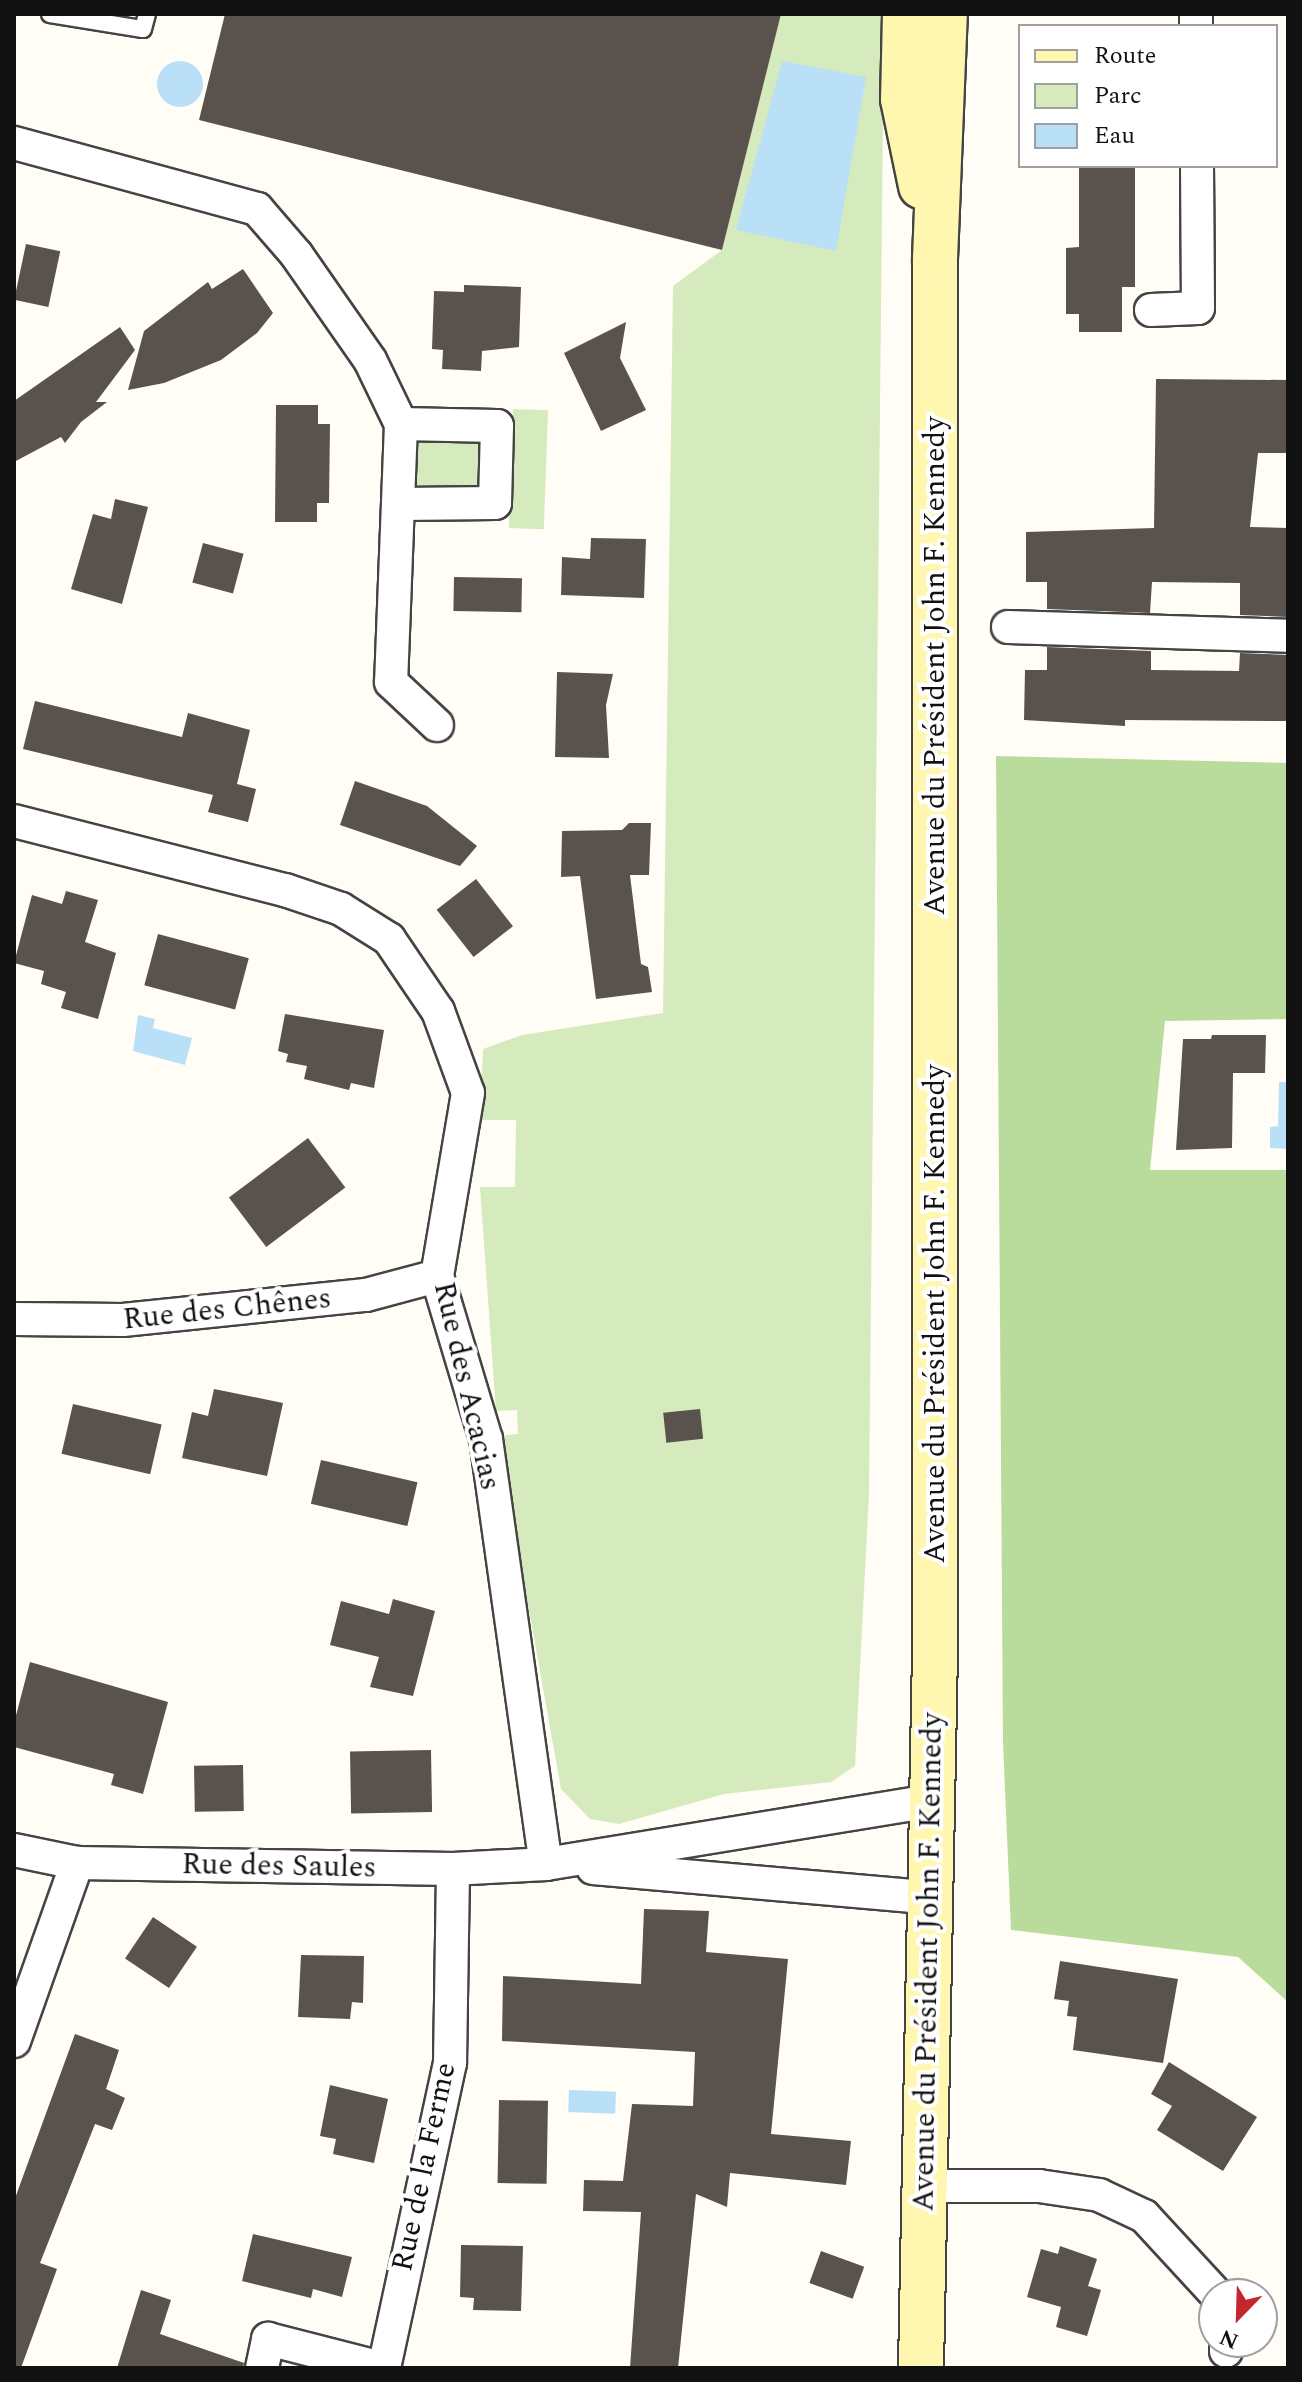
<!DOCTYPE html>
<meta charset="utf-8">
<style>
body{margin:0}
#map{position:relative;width:1302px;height:2382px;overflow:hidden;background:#fffdf5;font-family:Spectral,serif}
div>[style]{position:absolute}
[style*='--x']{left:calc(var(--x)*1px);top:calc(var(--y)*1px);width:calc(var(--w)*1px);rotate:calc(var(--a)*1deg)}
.green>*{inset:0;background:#d5ebbd;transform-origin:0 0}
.forest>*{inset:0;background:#b9dc9c}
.water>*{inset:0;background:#b9e0f7;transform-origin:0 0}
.round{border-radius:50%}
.building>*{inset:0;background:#5a524d;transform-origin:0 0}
.roads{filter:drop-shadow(2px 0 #444) drop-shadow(-2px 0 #444) drop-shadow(0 2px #444) drop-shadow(0 -2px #444)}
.lane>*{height:16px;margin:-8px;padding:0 8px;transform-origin:8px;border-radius:8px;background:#fff}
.street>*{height:32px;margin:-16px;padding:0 16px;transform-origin:16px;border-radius:16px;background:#fff}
.secondary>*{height:44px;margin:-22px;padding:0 22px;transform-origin:22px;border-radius:22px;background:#fff6b0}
span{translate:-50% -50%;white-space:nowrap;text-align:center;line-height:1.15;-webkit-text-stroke:8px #fff;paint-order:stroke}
.street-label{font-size:30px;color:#111}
.frame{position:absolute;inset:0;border:16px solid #111;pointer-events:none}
.legend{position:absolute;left:1018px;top:24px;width:260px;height:144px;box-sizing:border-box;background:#fff;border:2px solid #a0a0a0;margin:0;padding:10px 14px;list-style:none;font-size:24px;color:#111}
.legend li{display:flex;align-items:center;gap:16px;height:40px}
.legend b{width:40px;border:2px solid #a0a0a0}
.north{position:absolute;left:1198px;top:2278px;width:80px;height:80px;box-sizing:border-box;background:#fff;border:2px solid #a0a0a0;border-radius:50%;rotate:203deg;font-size:22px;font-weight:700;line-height:32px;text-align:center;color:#111}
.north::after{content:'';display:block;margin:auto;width:28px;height:36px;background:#c4262e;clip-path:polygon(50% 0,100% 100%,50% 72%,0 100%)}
</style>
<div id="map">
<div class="green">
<i style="clip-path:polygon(781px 14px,884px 14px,869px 1493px,855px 1766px,831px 1782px,724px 1794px,619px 1824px,590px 1819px,561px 1789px,498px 1436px,518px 1434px,517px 1410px,496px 1411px,480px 1187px,515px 1187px,516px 1120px,480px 1120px,483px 1049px,522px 1035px,663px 1013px,673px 286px,722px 250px)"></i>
<i style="left:513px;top:409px;width:35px;height:119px;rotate:2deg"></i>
<i style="clip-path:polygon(422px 433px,485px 439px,484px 488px,414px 488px,413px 442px)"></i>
</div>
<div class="forest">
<i style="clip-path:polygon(996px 756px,1288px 763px,1288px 1019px,1165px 1021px,1150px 1170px,1288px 1170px,1288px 2002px,1238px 1957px,1011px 1930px,1003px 1742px)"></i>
</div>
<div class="water">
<i style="clip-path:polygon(782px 61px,866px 77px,836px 251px,736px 230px)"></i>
<i class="round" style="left:157px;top:61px;width:46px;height:46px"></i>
<i style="clip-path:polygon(138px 1015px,155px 1019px,153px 1028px,192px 1038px,185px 1065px,133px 1051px)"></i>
<i style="clip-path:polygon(1279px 1082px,1288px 1082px,1288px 1149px,1270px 1148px,1270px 1127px,1278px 1126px)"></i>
<i style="left:569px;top:2090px;width:47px;height:22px;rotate:2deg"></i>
</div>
<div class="building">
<i style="clip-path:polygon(225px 14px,781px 14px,722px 250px,199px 120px)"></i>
<i style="clip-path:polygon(1079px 166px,1135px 166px,1135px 287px,1122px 287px,1122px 332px,1079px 332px,1079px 314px,1066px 314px,1066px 248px,1079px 247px)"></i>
<i style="left:26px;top:244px;width:35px;height:57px;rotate:12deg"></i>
<i style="clip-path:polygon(243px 269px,273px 313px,257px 333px,221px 360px,164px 383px,128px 390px,144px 331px,208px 282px,212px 289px)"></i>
<i style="clip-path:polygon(464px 285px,521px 287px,519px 347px,482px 351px,481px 371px,442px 369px,443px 350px,432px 349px,434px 291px,464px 292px)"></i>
<i style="clip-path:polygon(626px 322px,620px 358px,646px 410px,601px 431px,564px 353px)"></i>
<i style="clip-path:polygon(120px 327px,135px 350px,96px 402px,107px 402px,81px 422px,65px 443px,61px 437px,14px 462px,14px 401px)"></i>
<i style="clip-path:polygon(1156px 379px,1288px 380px,1288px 453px,1258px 453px,1250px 527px,1288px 528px,1288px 617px,1240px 615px,1240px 583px,1152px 582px,1150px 613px,1047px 609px,1047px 582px,1026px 582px,1026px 532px,1154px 528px)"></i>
<i style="clip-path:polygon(276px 405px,318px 405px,318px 424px,330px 424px,329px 503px,317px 503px,317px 522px,275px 522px)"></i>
<i style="clip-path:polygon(115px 499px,148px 507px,122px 604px,71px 589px,93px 514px,111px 519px)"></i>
<i style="clip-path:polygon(591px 538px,646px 539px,644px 598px,561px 595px,562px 557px,590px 559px)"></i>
<i style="left:203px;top:543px;width:42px;height:41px;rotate:15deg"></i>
<i style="left:454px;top:577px;width:68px;height:34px;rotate:1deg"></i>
<i style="clip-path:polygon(1047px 647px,1151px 651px,1151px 670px,1239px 671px,1240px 653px,1288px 655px,1288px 721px,1125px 720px,1125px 726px,1024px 720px,1025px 670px,1047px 670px)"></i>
<i style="clip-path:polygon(557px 672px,613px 674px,606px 705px,609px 758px,555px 757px)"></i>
<i style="clip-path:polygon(35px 701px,182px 737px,188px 713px,250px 730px,237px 784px,256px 789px,248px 822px,208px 812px,213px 795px,23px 749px)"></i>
<i style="clip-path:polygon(355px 781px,427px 806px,477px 846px,460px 866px,340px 825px)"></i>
<i style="clip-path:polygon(629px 823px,651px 823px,649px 875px,630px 875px,641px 964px,648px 967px,652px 992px,596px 999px,580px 876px,561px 877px,562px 831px,622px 830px)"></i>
<i style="left:476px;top:879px;width:60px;height:50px;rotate:52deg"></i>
<i style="clip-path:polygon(66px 891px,98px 900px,85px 942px,116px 953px,98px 1019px,61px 1008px,66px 992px,41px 984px,44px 971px,14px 963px,32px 895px,62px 904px)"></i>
<i style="left:158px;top:934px;width:94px;height:53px;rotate:15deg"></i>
<i style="clip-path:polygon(285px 1014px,384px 1030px,374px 1088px,351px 1083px,349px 1090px,304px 1079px,307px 1066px,286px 1062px,288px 1054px,278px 1051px)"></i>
<i style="clip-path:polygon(1212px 1035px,1266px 1035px,1265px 1073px,1233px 1073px,1232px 1148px,1176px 1150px,1183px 1039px,1211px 1039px)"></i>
<i style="left:308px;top:1138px;width:62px;height:99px;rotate:53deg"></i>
<i style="clip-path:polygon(214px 1389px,283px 1403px,267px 1476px,182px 1458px,192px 1412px,208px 1416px)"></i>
<i style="left:73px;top:1404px;width:91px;height:51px;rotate:13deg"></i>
<i style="left:700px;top:1409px;width:30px;height:37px;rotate:84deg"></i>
<i style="left:321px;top:1460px;width:99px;height:45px;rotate:13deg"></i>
<i style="clip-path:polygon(393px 1599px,435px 1611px,413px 1696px,370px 1687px,379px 1657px,330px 1645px,341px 1601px,389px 1614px)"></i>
<i style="clip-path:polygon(30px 1662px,168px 1702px,143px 1794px,111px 1785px,114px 1774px,14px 1747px,14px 1723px)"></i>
<i style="left:431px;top:1750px;width:62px;height:81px;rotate:89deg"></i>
<i style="left:243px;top:1765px;width:46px;height:49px;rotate:89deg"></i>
<i style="clip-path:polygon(644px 1909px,709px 1911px,706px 1952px,788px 1959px,771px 2134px,851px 2141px,846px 2185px,730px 2173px,727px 2207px,696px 2194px,678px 2368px,630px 2368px,641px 2212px,583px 2211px,584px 2180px,623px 2181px,632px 2104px,693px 2106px,695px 2052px,502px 2041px,503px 1976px,641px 1984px)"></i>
<i style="left:153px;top:1917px;width:53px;height:50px;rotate:34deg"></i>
<i style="clip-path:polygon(301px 1955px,364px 1956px,363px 2003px,352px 2002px,350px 2019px,298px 2017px)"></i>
<i style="clip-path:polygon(1060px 1961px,1178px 1979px,1163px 2063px,1073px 2050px,1077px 2017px,1067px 2016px,1069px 2001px,1054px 1999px)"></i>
<i style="clip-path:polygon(75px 2034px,119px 2050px,106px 2089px,125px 2098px,112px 2130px,95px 2124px,40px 2263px,57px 2269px,21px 2368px,14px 2368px,14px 2201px)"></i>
<i style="clip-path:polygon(1169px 2062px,1257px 2117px,1223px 2171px,1157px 2130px,1172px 2106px,1151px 2094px)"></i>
<i style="clip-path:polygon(330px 2085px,388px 2099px,374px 2163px,333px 2154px,336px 2139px,320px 2136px)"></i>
<i style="left:499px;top:2100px;width:49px;height:83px;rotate:1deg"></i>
<i style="clip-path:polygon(253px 2234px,352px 2257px,342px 2297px,313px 2289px,311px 2298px,242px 2281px)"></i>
<i style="clip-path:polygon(461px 2245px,523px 2246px,521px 2311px,473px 2310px,474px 2298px,460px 2297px)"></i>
<i style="clip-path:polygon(1060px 2246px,1097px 2259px,1088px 2286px,1101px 2290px,1087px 2336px,1056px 2327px,1061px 2307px,1027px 2297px,1041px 2249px,1058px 2254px)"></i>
<i style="left:821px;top:2251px;width:46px;height:34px;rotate:20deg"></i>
<i style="clip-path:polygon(141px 2290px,171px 2300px,160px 2334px,244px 2363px,243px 2368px,117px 2368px)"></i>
</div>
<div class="roads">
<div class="lane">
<i style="--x:50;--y:14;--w:94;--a:9.2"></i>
<i style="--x:143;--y:29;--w:16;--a:-75"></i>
</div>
<div class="street">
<i style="--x:1196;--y:14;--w:12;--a:90"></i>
<i style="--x:14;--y:143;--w:252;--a:15.2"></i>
<i style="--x:257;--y:209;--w:60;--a:49.1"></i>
<i style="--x:296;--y:254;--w:129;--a:55.1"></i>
<i style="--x:370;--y:360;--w:71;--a:64.2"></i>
<i style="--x:401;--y:424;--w:258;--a:92.2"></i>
<i style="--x:391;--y:682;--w:63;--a:43.1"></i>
<i style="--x:1151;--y:310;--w:47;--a:-2.4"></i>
<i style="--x:1198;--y:308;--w:142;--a:-90.4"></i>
<i style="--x:400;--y:504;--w:95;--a:-0.6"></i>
<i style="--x:495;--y:503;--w:77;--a:-88.5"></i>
<i style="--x:497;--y:426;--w:96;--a:-178.8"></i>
<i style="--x:1008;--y:627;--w:280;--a:1.8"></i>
<i style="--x:14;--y:821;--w:280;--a:14.3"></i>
<i style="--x:285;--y:890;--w:59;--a:18.7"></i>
<i style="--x:341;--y:909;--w:57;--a:32"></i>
<i style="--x:389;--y:939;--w:87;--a:55.8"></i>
<i style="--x:438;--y:1011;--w:87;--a:69.9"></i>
<i style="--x:468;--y:1093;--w:186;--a:99.6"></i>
<i style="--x:437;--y:1276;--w:170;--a:73.3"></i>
<i style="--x:486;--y:1439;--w:429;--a:82"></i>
<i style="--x:14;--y:1319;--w:109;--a:0.5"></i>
<i style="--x:123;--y:1320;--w:244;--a:-5.9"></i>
<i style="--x:366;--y:1295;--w:73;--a:-15"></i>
<i style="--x:14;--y:1850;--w:64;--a:11.7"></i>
<i style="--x:77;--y:1863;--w:376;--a:0.9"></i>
<i style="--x:453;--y:1869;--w:93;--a:-3.1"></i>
<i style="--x:546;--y:1864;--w:389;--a:-9.3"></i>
<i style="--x:593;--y:1868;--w:335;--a:5"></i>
<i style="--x:14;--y:2041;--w:189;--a:-70.5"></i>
<i style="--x:923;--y:2186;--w:116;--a:0"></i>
<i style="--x:1039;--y:2186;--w:61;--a:8.5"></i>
<i style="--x:1099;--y:2195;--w:50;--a:25"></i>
<i style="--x:1144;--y:2216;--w:106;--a:47.3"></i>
<i style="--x:1226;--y:2351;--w:9;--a:-90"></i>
<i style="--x:262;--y:2368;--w:30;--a:-78"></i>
<i style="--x:268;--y:2339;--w:117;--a:14.4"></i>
<i style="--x:384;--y:2368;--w:312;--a:-77.8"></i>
<i style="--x:450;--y:2063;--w:194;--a:-89.1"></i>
</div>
<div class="secondary">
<i style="--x:905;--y:14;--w:85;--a:91.3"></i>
<i style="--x:903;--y:99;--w:89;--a:78.3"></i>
<i style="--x:921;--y:2368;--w:716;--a:-88.88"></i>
<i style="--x:935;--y:1652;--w:1393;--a:-90"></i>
<i style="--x:935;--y:259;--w:245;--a:-87.7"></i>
</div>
</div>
<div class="street-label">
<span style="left:935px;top:666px;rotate:-90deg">Avenue du Président John F. Kennedy</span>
<span style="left:227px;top:1309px;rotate:-6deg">Rue des Chênes</span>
<span style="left:935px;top:1314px;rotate:-90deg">Avenue du Président John F. Kennedy</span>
<span style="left:467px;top:1386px;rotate:77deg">Rue des Acacias</span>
<span style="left:279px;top:1866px;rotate:1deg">Rue des Saules</span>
<span style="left:928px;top:1962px;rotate:-89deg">Avenue du Président John F. Kennedy</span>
<span style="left:424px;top:2167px;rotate:-78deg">Rue de la Ferme</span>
</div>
<div class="frame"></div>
<ul class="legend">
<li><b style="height:10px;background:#fff6b0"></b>Route</li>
<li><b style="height:22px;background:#d5ebbd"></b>Parc</li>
<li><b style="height:22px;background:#b9e0f7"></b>Eau</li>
</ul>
<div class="north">N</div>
</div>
